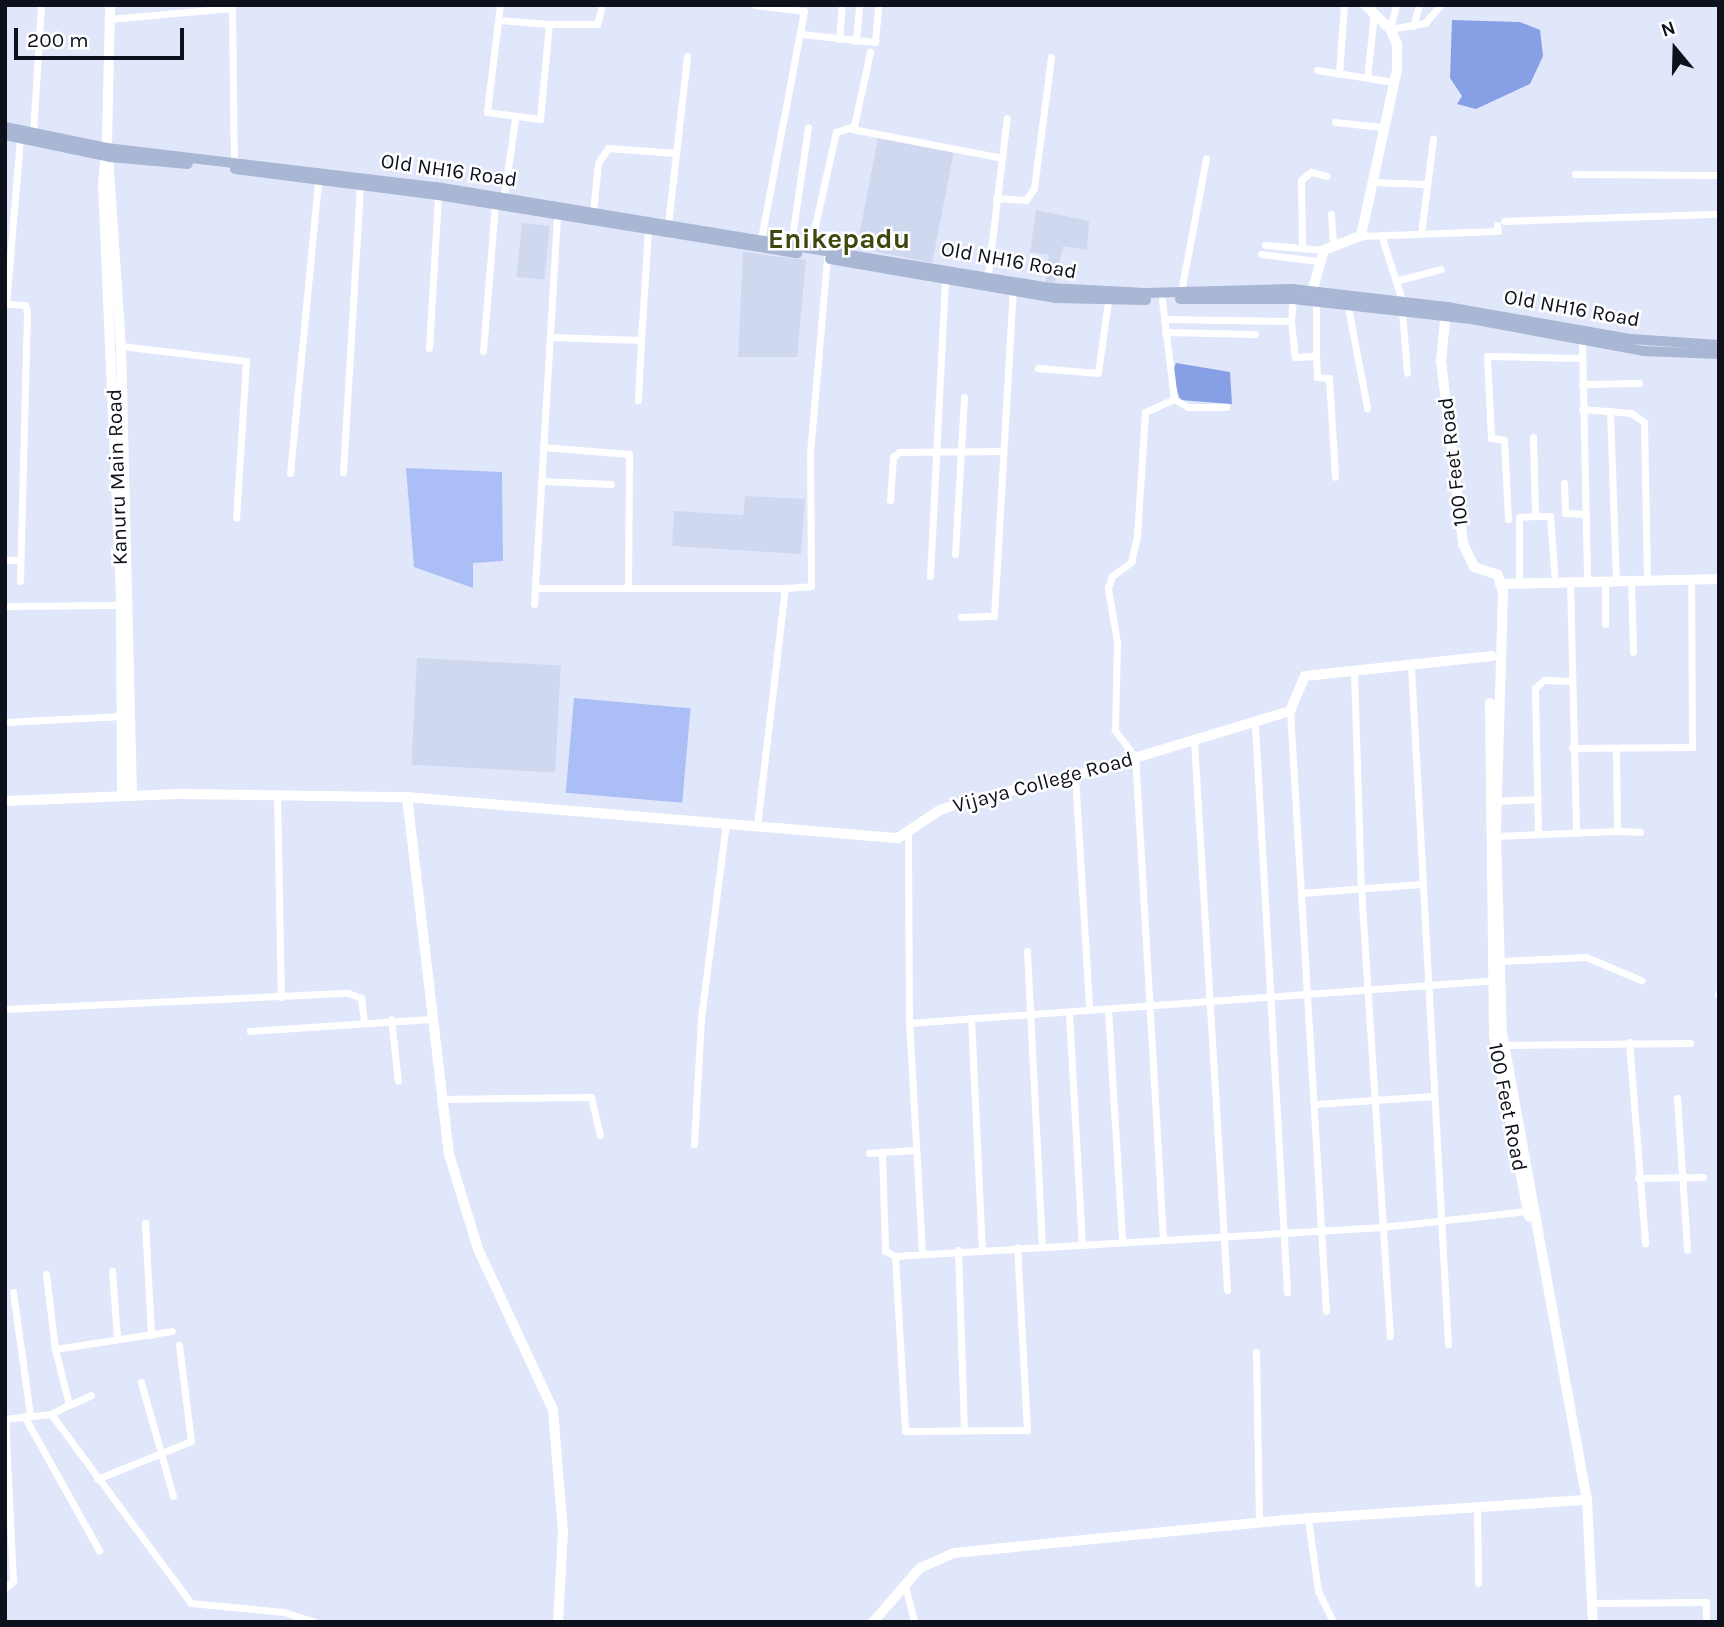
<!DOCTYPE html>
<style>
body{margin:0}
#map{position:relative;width:1724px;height:1627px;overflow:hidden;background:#e0e7fb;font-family:Karla,sans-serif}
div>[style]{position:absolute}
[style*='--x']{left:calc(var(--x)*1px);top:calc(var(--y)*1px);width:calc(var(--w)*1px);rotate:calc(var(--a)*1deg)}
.built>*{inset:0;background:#cfd8ef;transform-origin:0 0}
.green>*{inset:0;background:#abbff6;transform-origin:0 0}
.water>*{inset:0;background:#879fe4}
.street>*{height:7px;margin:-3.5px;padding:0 3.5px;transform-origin:3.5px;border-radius:3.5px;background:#fff}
.secondary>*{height:10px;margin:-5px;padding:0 5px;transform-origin:5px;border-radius:5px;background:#fff}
.primary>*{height:10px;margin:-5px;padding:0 5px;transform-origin:5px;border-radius:5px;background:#a9b6d4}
span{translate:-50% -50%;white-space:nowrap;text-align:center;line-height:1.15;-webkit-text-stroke:5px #fff;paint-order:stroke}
.street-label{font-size:21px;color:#0d111c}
.district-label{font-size:28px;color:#3e480d;font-weight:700}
.frame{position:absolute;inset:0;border:7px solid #0d111c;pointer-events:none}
.north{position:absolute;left:1640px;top:14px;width:70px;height:70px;-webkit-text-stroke:5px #fff;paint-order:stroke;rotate:341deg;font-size:19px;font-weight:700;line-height:28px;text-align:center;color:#0d111c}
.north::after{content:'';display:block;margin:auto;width:24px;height:32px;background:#0d111c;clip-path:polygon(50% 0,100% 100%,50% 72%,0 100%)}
.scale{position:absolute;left:14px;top:28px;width:170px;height:32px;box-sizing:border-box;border:4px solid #0d111c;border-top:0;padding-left:9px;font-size:21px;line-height:24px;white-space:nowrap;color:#0d111c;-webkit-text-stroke:5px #fff;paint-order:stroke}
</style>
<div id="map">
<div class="built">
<i style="left:878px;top:138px;width:77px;height:112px;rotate:11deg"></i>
<i style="clip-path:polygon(1036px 210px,1089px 221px,1087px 250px,1063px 246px,1054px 286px,1045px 285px,1049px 255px,1030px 252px)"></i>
<i style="left:522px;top:223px;width:28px;height:54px;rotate:6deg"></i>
<i style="clip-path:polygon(743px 252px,806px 260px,797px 357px,738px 357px)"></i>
<i style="clip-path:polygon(745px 496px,805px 499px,801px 554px,672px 546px,674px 511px,743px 515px)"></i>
<i style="left:417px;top:658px;width:144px;height:107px;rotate:3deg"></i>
</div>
<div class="green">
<i style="clip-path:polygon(406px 468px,502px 472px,503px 561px,473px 563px,473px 588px,414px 567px)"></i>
<i style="left:574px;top:698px;width:117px;height:95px;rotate:5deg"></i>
</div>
<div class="water">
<i style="clip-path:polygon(1452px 20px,1520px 22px,1540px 30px,1543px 56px,1530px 84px,1476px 109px,1457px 104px,1462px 96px,1450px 78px)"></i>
<i style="clip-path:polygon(1176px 363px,1230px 372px,1232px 404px,1180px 400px,1172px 373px)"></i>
</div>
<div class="street">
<i style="--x:755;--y:5;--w:49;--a:7"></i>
<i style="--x:804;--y:11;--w:232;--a:100.7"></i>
<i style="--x:1396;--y:5;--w:25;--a:104"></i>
<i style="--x:1390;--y:29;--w:36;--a:-10"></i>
<i style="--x:1425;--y:23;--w:23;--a:-50"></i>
<i style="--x:109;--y:19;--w:123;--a:-5.1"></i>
<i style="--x:232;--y:8;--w:154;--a:89.3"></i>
<i style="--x:499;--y:20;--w:50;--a:4.6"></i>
<i style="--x:549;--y:24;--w:95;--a:95.4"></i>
<i style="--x:540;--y:119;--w:53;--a:-172.5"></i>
<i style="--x:487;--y:112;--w:108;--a:-83.1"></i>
<i style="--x:549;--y:24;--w:48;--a:0"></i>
<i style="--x:597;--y:24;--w:20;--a:-75"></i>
<i style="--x:1413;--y:26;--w:22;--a:-74"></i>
<i style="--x:801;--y:34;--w:74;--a:6.2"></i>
<i style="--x:875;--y:42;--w:37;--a:-85"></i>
<i style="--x:839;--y:39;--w:34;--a:-85"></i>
<i style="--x:856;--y:41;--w:36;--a:-85"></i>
<i style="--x:1317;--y:70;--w:78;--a:8.9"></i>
<i style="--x:1339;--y:74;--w:69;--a:-85.9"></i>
<i style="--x:1367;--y:78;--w:64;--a:-83.8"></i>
<i style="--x:1335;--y:122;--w:47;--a:6.1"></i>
<i style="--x:852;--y:129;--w:153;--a:10.9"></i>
<i style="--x:33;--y:133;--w:128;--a:-86.4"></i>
<i style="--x:1575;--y:174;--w:144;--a:0.4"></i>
<i style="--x:1371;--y:182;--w:53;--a:2.2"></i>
<i style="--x:996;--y:198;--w:30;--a:4"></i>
<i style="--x:1026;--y:200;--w:14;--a:-56"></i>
<i style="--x:1034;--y:188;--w:132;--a:-82.6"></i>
<i style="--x:503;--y:202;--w:83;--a:-81.7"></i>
<i style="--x:593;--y:212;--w:49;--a:-84.2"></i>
<i style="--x:598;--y:163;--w:18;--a:-56"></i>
<i style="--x:608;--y:148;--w:68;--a:4.2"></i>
<i style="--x:1331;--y:214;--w:30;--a:86"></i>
<i style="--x:1504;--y:221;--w:215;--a:-1.9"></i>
<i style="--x:668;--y:224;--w:169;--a:-83.5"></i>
<i style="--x:1421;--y:234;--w:96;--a:-82.8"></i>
<i style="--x:1361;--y:236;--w:137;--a:-2.1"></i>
<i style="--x:1498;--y:231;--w:6;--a:-99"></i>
<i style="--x:1382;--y:238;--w:68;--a:72.1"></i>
<i style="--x:791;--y:244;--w:118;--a:-81.7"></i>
<i style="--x:1265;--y:245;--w:59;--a:4.8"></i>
<i style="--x:810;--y:248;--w:119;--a:-77.4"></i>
<i style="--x:836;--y:132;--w:19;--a:-18"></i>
<i style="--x:854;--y:126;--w:76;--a:-77.8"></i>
<i style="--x:1302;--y:248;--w:68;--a:-90.8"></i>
<i style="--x:1301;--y:180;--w:13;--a:-39"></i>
<i style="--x:1311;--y:172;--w:16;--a:15"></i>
<i style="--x:1261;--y:254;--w:57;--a:7"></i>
<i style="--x:988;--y:274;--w:157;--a:-83.1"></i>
<i style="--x:1399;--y:280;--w:43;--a:-14.7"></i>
<i style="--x:1181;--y:292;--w:136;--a:-79.4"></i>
<i style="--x:1162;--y:300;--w:100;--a:83.1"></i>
<i style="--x:1174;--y:399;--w:16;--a:30"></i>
<i style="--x:1188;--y:407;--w:38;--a:0"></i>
<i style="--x:9;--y:304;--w:16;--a:4"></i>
<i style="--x:25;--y:305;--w:7;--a:74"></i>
<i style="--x:27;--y:312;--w:269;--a:91.5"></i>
<i style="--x:6;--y:305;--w:167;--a:-85.2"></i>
<i style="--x:1348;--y:307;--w:103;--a:79.3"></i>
<i style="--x:1402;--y:311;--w:62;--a:85.4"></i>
<i style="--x:1164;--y:319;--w:127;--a:0.9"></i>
<i style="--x:1291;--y:321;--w:36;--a:84"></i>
<i style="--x:1295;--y:357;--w:21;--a:-3"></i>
<i style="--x:1316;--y:356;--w:54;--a:-90"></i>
<i style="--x:1291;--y:321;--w:22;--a:-85"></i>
<i style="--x:1165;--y:332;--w:90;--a:1.3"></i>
<i style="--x:550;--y:337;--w:91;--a:1.9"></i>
<i style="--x:641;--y:340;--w:111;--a:-86.4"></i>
<i style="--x:1582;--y:339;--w:241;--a:88.8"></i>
<i style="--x:121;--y:346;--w:126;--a:6.8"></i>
<i style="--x:246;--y:361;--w:157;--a:93.6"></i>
<i style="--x:429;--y:348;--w:153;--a:-86.6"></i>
<i style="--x:483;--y:351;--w:147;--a:-85.3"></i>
<i style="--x:1316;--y:356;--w:21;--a:87"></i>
<i style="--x:1317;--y:377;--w:12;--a:5"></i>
<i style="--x:1329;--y:378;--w:99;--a:86.5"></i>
<i style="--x:1038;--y:368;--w:60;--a:4.8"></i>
<i style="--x:1098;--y:373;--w:73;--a:-82.1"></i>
<i style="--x:1582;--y:384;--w:57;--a:-1"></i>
<i style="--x:638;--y:400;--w:60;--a:-87.1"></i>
<i style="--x:1582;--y:409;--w:49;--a:4.7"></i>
<i style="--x:1631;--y:413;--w:16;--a:35"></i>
<i style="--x:1644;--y:422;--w:156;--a:88.9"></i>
<i style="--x:1610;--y:411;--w:169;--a:88"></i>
<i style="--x:1533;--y:437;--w:79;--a:88.5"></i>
<i style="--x:543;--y:447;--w:86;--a:4.7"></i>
<i style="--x:629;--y:454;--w:134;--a:90.4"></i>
<i style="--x:343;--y:472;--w:288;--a:-86.6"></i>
<i style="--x:290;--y:473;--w:294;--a:-84.5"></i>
<i style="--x:542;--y:481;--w:69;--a:2.5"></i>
<i style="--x:1564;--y:483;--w:30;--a:88"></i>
<i style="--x:1565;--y:513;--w:20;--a:3"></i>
<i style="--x:890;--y:500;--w:43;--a:-86"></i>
<i style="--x:893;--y:457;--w:8;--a:-40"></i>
<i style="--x:899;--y:452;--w:103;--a:-0.6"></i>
<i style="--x:1508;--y:519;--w:79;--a:-92.9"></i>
<i style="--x:1504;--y:440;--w:13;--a:-171"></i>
<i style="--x:1491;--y:438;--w:82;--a:-92.8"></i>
<i style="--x:1487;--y:356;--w:94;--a:1.2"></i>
<i style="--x:955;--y:554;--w:157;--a:-86.7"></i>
<i style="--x:5;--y:560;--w:15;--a:0"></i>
<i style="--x:930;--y:576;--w:299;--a:-87.1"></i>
<i style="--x:1631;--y:580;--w:72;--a:88.4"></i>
<i style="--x:1570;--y:582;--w:251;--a:88.6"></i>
<i style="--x:1519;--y:584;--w:67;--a:-90"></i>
<i style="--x:1519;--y:517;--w:16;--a:-4"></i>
<i style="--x:1535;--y:516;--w:15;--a:0"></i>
<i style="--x:1550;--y:516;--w:66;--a:85.7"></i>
<i style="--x:536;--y:588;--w:249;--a:0"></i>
<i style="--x:534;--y:604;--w:391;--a:-86.6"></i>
<i style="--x:5;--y:606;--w:116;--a:-0.5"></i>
<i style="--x:961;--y:617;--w:33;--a:-2"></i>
<i style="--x:994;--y:616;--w:327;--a:-86.7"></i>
<i style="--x:1605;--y:624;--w:44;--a:-90"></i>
<i style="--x:1411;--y:666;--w:679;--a:86.88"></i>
<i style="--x:1354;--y:671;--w:217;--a:88.2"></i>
<i style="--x:1361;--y:888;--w:449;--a:86.3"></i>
<i style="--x:1290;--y:711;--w:601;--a:86.57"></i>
<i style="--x:5;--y:722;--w:117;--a:-2.9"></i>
<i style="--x:1255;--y:725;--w:568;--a:86.77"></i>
<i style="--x:1194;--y:741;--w:550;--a:86.56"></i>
<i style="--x:1572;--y:748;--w:120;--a:-0.5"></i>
<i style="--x:1692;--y:747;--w:169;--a:-90.3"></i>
<i style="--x:1075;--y:776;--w:232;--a:86.5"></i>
<i style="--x:277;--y:794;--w:203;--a:88.9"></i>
<i style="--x:1496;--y:801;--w:42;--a:-2.7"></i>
<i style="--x:757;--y:826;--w:240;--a:-83.3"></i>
<i style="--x:785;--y:588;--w:26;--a:-4"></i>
<i style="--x:811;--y:586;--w:133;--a:-90.4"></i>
<i style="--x:810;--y:453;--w:196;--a:-85"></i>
<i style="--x:1617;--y:831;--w:23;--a:2"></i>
<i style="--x:1538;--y:834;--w:146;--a:-91.2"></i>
<i style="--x:1535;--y:688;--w:12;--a:-42"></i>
<i style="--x:1544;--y:680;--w:28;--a:2"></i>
<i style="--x:908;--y:835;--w:188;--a:89.7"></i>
<i style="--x:1496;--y:836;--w:121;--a:-2.4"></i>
<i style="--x:1617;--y:831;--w:79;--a:-90.7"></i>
<i style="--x:1302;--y:893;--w:119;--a:-4.3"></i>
<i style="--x:1027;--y:951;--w:294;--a:87.1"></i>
<i style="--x:1500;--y:961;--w:86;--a:-2.7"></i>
<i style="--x:1586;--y:957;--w:60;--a:22.7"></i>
<i style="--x:1718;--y:994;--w:1;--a:0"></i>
<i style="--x:5;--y:1009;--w:343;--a:-2.7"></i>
<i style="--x:348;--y:993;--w:14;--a:21"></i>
<i style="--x:361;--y:998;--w:23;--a:83"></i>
<i style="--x:1108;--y:1010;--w:232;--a:86.5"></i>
<i style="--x:1069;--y:1013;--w:230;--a:86.8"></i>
<i style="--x:971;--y:1018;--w:230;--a:87.3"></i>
<i style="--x:391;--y:1019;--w:62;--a:83.6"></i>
<i style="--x:250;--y:1031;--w:181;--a:-3.8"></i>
<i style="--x:1629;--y:1042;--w:202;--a:85.4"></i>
<i style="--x:1504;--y:1045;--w:186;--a:-0.6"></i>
<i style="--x:1677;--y:1098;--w:152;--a:86.2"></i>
<i style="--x:440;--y:1099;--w:151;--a:-0.8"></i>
<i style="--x:591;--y:1097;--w:39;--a:77"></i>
<i style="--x:1315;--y:1104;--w:119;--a:-3.8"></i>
<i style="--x:694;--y:1144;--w:126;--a:-86.8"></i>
<i style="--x:701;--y:1018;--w:197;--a:-82.7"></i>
<i style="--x:869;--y:1153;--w:46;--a:-3.7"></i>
<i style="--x:882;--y:1153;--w:98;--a:88.2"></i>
<i style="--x:885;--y:1251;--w:11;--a:27"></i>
<i style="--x:895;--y:1256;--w:488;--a:-3.4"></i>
<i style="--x:1382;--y:1227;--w:147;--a:-6.3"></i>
<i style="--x:1638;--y:1178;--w:65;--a:-0.9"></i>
<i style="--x:145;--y:1223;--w:112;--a:86.9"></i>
<i style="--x:1163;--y:1239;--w:483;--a:-93.3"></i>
<i style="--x:1135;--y:757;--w:34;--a:-127"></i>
<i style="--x:1115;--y:730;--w:88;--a:-88.7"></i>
<i style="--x:1117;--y:642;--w:55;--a:-99.5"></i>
<i style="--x:1108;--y:588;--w:13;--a:-72"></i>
<i style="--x:1112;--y:576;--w:24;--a:-36"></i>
<i style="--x:1131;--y:562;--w:27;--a:-77"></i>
<i style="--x:1137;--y:536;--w:124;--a:-86.3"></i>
<i style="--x:1145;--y:412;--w:32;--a:-24"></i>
<i style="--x:958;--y:1250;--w:179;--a:88.1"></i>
<i style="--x:922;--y:1252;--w:229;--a:-93.2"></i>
<i style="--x:909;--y:1023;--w:590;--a:-4.18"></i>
<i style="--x:895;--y:1256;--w:175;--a:86.7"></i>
<i style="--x:905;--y:1431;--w:122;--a:-0.5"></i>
<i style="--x:1027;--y:1430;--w:183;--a:-93.1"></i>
<i style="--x:112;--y:1271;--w:67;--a:85.7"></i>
<i style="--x:46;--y:1274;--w:76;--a:83.2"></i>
<i style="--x:13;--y:1292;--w:124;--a:82.1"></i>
<i style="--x:1256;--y:1352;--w:171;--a:89"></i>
<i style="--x:141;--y:1382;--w:118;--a:74.3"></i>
<i style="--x:69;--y:1405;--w:24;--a:-24"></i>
<i style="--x:51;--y:1414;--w:20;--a:-27"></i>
<i style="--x:69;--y:1405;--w:58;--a:-104"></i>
<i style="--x:55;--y:1349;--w:118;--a:-8.7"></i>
<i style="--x:24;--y:1416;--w:154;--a:60.8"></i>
<i style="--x:5;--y:1419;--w:46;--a:-6.2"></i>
<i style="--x:51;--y:1414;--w:235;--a:53.5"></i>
<i style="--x:191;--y:1603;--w:93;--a:5.5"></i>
<i style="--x:284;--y:1612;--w:32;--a:18"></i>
<i style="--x:97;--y:1479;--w:101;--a:-22"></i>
<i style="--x:191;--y:1441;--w:97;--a:-97.1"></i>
<i style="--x:1477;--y:1507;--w:76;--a:89.2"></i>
<i style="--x:1308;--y:1519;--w:73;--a:82.1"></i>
<i style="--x:1318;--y:1591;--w:34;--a:64"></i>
<i style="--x:905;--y:1585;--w:38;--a:76"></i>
<i style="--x:5;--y:1588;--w:11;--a:-41"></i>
<i style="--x:13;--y:1581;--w:163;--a:-92.8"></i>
<i style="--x:1593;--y:1603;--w:113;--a:-0.5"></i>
<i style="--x:1706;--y:1602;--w:20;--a:90"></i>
</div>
<div class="secondary">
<i style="--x:107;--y:141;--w:136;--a:-88.7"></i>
<i style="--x:1312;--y:292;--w:44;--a:-74.1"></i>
<i style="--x:1324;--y:250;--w:40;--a:-21"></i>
<i style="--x:1361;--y:236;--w:171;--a:-77.8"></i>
<i style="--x:1397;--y:69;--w:25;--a:-90"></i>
<i style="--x:1397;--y:44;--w:17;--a:-115"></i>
<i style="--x:1390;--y:29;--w:35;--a:-136"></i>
<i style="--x:1446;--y:311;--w:50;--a:95.7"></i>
<i style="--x:1441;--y:361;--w:184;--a:83.1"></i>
<i style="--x:1463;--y:544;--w:25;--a:64"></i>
<i style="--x:1474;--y:567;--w:25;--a:18"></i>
<i style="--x:1498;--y:575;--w:19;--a:74"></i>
<i style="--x:1503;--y:593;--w:243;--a:91.7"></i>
<i style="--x:1496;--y:836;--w:197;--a:88.3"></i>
<i style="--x:1502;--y:1033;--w:475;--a:79.7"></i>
<i style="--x:1587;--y:1500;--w:122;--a:87.2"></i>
<i style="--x:1500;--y:584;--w:219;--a:-1.3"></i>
<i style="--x:1490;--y:703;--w:332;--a:89.3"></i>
<i style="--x:1494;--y:1035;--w:185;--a:79.1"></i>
<i style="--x:122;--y:796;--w:199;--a:-90.3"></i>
<i style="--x:121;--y:597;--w:413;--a:-92.5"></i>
<i style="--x:103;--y:184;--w:43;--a:-84.7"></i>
<i style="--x:107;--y:141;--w:205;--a:86.1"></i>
<i style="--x:121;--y:346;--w:449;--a:88.6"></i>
<i style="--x:407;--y:797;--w:359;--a:83.3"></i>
<i style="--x:449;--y:1154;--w:99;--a:73"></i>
<i style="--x:478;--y:1249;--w:178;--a:65"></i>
<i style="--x:553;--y:1410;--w:121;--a:85.3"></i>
<i style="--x:563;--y:1531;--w:91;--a:93.1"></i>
<i style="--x:5;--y:801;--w:173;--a:-2.3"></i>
<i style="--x:178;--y:794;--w:229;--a:0.8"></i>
<i style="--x:407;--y:797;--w:493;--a:4.8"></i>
<i style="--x:898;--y:838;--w:50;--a:-33.7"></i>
<i style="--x:940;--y:810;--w:28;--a:-19"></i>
<i style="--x:966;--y:801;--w:112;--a:-12.9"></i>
<i style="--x:1075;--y:776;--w:225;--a:-16.8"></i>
<i style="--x:1290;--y:711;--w:38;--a:-67"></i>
<i style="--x:1305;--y:676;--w:188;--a:-6.1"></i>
<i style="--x:873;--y:1622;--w:72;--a:-49"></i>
<i style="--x:920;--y:1568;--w:37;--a:-24"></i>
<i style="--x:954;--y:1553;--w:332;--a:-5.7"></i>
<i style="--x:1284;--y:1520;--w:304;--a:-3.8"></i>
</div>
<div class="primary">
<i style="--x:5;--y:127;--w:104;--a:11.6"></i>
<i style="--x:107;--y:148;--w:331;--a:6.8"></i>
<i style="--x:436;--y:187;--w:622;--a:9.34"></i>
<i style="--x:1050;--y:288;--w:95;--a:3"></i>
<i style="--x:1145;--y:293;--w:147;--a:-1.6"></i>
<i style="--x:1292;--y:289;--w:156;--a:6.6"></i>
<i style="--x:1447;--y:307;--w:187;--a:9.9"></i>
<i style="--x:1631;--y:339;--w:88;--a:3.9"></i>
<i style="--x:5;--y:135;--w:107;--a:11.8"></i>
<i style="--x:110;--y:157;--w:78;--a:5.1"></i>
<i style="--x:235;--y:169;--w:205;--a:7.3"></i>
<i style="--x:438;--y:195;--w:364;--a:9.2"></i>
<i style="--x:830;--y:259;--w:228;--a:9.8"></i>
<i style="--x:1055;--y:298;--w:91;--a:1.3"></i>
<i style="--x:1180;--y:299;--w:113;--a:0"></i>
<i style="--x:1293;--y:299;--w:179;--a:6.4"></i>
<i style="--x:1471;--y:319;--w:175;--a:10.5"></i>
<i style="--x:1643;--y:351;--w:76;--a:2.3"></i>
</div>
<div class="street-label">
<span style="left:449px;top:170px;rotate:8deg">Old NH16 Road</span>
<span style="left:1009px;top:260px;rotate:10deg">Old NH16 Road</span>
<span style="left:1572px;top:308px;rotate:10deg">Old NH16 Road</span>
<span style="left:1453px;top:462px;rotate:-97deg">100 Feet Road</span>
<span style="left:117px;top:477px;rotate:-92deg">Kanuru Main Road</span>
<span style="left:1043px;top:782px;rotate:-15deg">Vijaya College Road</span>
<span style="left:1508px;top:1107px;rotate:79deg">100 Feet Road</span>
</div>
<div class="district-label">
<span style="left:839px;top:239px">Enikepadu</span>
</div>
<div class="frame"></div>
<div class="north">N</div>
<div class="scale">200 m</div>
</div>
